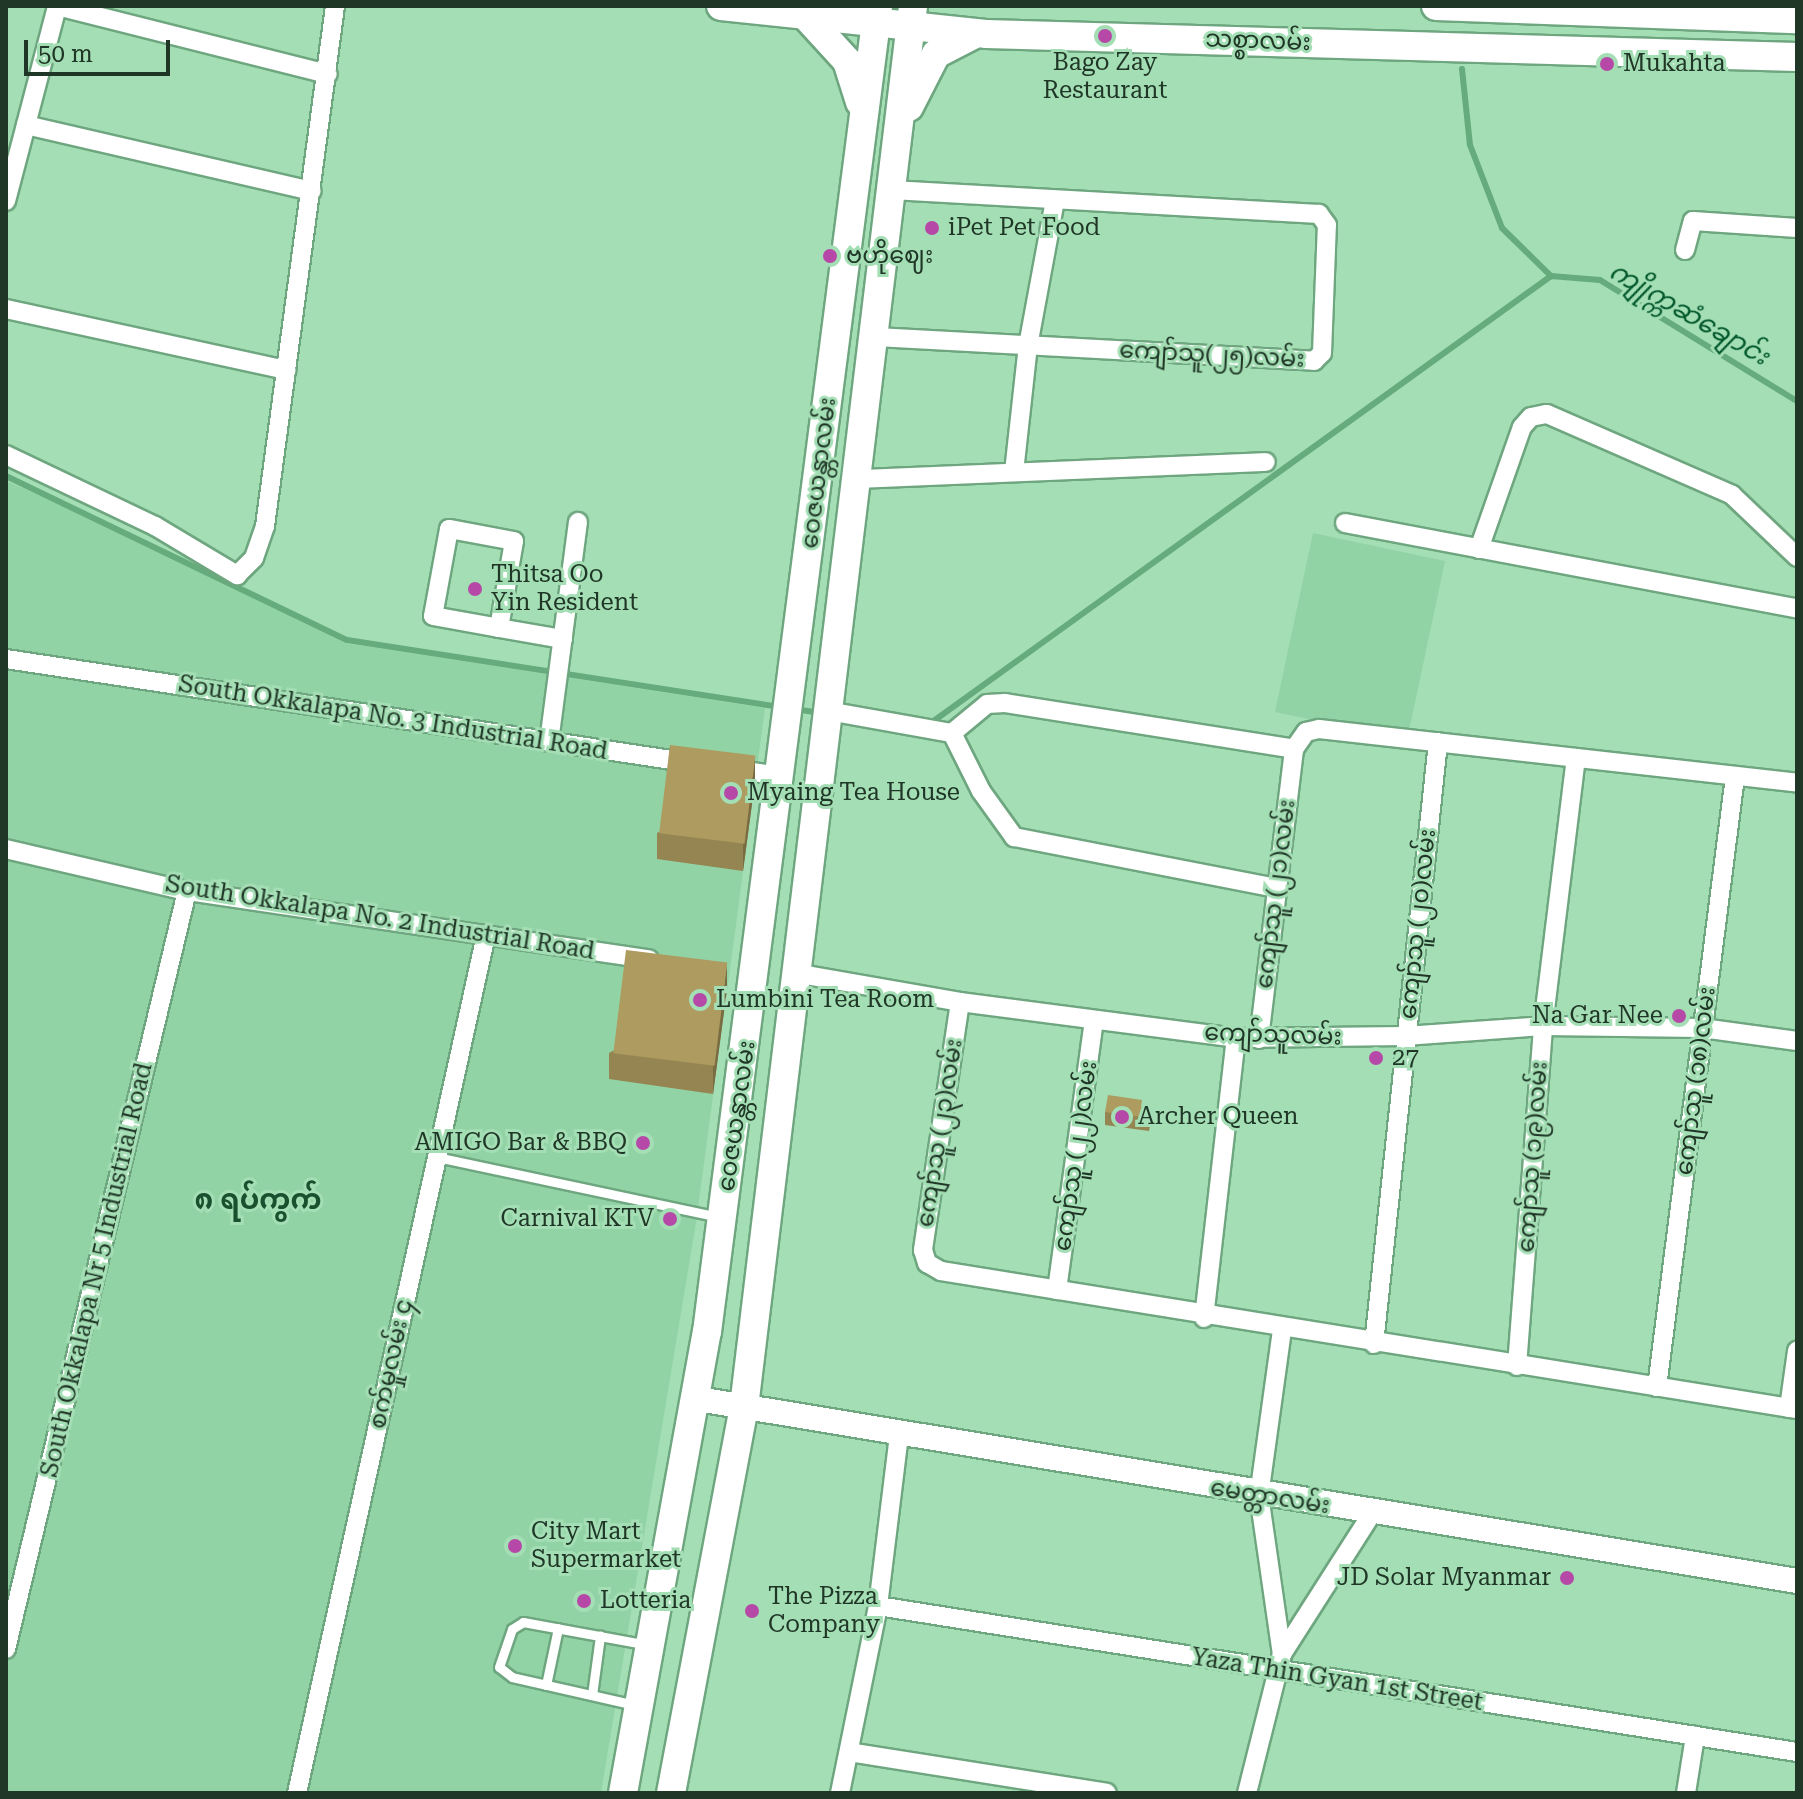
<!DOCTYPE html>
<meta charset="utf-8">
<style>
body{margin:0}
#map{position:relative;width:1803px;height:1799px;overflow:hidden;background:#a4deb4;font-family:"Roboto Serif","Noto Sans Myanmar",serif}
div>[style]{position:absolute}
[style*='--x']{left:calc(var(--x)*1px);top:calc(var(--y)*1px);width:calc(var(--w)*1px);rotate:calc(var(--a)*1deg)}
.built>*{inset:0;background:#92d3a5;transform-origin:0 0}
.stream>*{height:6px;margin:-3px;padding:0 3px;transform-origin:3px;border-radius:3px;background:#66ab7c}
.roads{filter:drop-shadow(2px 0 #6ea67f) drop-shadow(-2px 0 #6ea67f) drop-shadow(0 2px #6ea67f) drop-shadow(0 -2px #6ea67f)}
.service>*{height:9px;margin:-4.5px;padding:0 4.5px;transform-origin:4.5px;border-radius:4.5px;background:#fff}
.minor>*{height:18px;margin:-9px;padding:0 9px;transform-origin:9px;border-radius:9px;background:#fff}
.secondary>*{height:24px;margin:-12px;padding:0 12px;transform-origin:12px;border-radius:12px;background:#fff}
.primary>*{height:28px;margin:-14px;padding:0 14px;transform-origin:14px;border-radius:14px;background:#fff}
.wall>*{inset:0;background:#958552}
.shaded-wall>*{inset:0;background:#796c42}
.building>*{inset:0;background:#ad9b5f;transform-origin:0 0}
.dots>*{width:22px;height:22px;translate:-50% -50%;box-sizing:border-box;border:4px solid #a4deb4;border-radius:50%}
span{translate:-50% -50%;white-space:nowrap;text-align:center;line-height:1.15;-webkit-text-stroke:6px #a4deb4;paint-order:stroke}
.street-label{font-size:24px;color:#203727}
.poi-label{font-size:24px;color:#203727}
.left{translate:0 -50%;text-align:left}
.right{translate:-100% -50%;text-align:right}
.water-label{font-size:26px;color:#00572b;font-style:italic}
.quarter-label{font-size:28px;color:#19512f;font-weight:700}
.frame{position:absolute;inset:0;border:8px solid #203727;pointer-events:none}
.scale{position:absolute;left:24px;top:40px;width:146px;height:36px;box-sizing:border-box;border:4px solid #203727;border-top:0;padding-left:10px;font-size:24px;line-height:28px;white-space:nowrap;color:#203727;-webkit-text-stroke:6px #a4deb4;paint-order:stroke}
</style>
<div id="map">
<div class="built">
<i style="clip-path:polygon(6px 481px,120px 530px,345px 643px,765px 708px,696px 1223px,601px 1793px,6px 1793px)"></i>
<i style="left:1313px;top:533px;width:135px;height:183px;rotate:12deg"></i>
</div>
<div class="stream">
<i style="--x:1462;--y:69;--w:76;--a:84"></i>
<i style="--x:1470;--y:145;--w:89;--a:68.9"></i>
<i style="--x:1502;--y:228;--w:69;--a:44.4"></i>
<i style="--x:1551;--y:276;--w:49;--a:4.7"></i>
<i style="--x:1600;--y:280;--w:231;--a:31.6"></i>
<i style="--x:6;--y:476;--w:378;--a:25.7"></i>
<i style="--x:347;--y:640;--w:438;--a:8.8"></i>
<i style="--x:795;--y:709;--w:25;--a:9"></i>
<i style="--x:928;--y:725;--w:768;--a:-35.78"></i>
</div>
<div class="roads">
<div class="service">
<i style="--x:437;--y:1157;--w:288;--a:12"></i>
<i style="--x:546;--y:1685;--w:58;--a:-78.1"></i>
<i style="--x:592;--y:1695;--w:60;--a:-82.3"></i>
<i style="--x:635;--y:1705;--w:126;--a:-167.2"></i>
<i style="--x:512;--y:1677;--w:16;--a:-142"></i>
<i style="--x:499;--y:1667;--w:40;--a:-71.1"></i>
<i style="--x:512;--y:1629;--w:13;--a:-32"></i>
<i style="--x:523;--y:1622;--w:127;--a:10.4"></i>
</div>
<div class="minor">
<i style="--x:57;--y:6;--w:279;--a:14.1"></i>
<i style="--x:26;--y:125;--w:293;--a:13"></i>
<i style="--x:6;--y:201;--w:202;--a:-75.3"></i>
<i style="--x:1685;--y:250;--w:30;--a:-75"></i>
<i style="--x:1693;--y:221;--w:104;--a:3.9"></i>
<i style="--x:6;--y:309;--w:287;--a:12.3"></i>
<i style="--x:876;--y:337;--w:439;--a:3.1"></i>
<i style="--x:1314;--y:361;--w:11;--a:-45"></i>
<i style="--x:1322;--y:353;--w:128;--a:-87.8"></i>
<i style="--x:1327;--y:225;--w:14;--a:-126"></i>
<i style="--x:1319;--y:214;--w:428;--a:-176.8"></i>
<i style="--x:6;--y:455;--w:165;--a:25.5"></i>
<i style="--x:155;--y:526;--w:96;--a:30.9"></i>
<i style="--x:237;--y:575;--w:24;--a:-45"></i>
<i style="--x:254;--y:558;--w:34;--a:-71"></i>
<i style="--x:265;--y:526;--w:525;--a:-82.33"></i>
<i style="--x:1014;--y:472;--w:127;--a:-83.7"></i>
<i style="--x:1028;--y:346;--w:147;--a:-79.5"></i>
<i style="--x:860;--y:479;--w:406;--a:-2.4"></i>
<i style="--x:1345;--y:523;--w:460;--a:10.7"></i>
<i style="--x:1479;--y:549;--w:129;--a:-70.6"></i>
<i style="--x:1522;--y:427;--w:13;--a:-48"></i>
<i style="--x:1531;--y:417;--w:16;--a:-11"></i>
<i style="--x:1547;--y:414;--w:202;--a:23.6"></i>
<i style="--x:1732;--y:495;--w:90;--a:43.6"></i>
<i style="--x:499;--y:628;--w:88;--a:-80.2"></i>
<i style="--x:514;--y:541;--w:66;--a:-169.5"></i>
<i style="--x:449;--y:529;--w:88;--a:100.4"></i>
<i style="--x:433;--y:616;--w:67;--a:10.3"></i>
<i style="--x:499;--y:628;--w:65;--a:9.8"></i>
<i style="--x:6;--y:659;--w:693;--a:8.63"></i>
<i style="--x:828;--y:711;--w:126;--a:10.1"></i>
<i style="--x:952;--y:733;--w:65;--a:63.4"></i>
<i style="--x:981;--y:791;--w:57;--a:54.3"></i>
<i style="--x:1014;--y:837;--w:268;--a:11"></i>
<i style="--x:952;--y:733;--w:45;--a:-39.6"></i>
<i style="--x:987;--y:704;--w:18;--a:-3"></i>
<i style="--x:1005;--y:703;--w:293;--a:9"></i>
<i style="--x:549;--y:742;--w:222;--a:-82.5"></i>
<i style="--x:732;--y:769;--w:49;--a:8.3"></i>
<i style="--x:6;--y:849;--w:186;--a:13.1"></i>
<i style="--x:187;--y:891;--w:467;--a:8.4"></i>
<i style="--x:800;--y:974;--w:162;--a:9.9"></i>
<i style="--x:960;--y:1002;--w:278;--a:7.4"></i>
<i style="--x:1236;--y:1038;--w:169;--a:-0.7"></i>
<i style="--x:1405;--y:1036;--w:138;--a:-4.1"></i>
<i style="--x:1543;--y:1026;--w:159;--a:0.7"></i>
<i style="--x:1702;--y:1028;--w:96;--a:7.8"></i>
<i style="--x:960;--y:1002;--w:251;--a:98.5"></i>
<i style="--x:923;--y:1250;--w:14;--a:73"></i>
<i style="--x:927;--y:1263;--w:16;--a:30"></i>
<i style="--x:941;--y:1271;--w:867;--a:9.16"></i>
<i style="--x:1259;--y:1039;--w:292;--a:-83.1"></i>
<i style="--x:1294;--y:749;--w:21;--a:-55"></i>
<i style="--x:1306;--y:732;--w:13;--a:-13"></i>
<i style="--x:1319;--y:729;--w:481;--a:6.4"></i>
<i style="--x:1057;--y:1290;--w:272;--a:-82.2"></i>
<i style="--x:1204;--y:1318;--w:282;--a:-83.5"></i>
<i style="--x:1282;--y:1330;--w:167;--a:97.9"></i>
<i style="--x:1259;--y:1495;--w:161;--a:81.8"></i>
<i style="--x:1374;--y:1344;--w:605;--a:-83.93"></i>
<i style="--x:1517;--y:1366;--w:341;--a:-85.6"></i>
<i style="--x:1543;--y:1026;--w:270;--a:-83"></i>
<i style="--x:1657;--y:1387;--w:616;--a:-82.72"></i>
<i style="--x:1789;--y:1408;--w:58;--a:-82"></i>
<i style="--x:878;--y:1606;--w:931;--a:9.03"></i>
<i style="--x:6;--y:1649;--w:779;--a:-76.57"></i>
<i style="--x:849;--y:1752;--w:261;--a:9"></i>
<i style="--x:297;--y:1793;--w:879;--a:-77.58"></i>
<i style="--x:840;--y:1793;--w:191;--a:-78.5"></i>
<i style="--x:878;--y:1606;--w:171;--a:-83"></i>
<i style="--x:1247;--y:1793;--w:143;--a:-75.9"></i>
<i style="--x:1282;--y:1654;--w:167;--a:-57.4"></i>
<i style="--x:1686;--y:1793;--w:58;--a:-81"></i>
</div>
<div class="secondary">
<i style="--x:698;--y:1399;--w:1114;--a:9.4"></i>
</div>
<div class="primary">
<i style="--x:721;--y:6;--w:266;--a:6"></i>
<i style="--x:986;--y:34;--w:811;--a:1.62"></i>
<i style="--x:1436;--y:6;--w:361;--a:2.1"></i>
<i style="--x:804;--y:14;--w:64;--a:47.5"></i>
<i style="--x:847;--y:61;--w:43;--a:72.4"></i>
<i style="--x:909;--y:107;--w:59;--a:-63"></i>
<i style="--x:936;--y:54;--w:42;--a:-27.2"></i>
<i style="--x:623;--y:1793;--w:469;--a:-79.7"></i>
<i style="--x:707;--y:1332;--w:1337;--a:-82.65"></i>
<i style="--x:671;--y:1793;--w:393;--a:-79.3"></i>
<i style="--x:744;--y:1407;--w:1411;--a:-83.12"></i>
</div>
</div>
<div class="wall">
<i style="clip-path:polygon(755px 781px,743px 871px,657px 859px,657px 833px)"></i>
<i style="clip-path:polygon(727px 989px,713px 1094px,609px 1079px,609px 1053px)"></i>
<i style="clip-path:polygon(1142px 1107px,1151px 1121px,1149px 1131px,1105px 1125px,1105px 1112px)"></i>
</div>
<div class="shaded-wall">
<i style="clip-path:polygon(755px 755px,755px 781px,743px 871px,743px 845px)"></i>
<i style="clip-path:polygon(727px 963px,727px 989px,713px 1094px,713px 1068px)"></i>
</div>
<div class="building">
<i style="left:670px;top:745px;width:86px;height:89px;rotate:7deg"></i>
<i style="left:626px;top:950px;width:102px;height:104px;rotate:7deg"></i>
<i style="clip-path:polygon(1108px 1095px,1142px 1100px,1141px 1107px,1151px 1108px,1149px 1118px,1105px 1112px)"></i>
</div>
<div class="dots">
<i style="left:1105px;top:36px;background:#b649a8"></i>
<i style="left:1607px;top:64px;background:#b649a8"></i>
<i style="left:932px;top:228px;background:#b649a8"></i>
<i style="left:830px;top:256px;background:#b649a8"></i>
<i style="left:475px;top:589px;background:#b649a8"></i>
<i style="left:731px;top:793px;background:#b649a8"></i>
<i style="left:700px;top:1000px;background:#b649a8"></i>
<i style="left:1679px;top:1016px;background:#b649a8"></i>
<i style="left:1376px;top:1058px;background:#b649a8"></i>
<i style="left:1122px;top:1117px;background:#b649a8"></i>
<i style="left:643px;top:1143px;background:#b649a8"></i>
<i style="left:670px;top:1219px;background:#b649a8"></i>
<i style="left:515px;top:1546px;background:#b649a8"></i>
<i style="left:1567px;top:1578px;background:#b649a8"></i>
<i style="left:584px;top:1601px;background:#b649a8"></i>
<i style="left:752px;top:1611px;background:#b649a8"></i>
</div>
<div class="street-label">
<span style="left:1258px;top:41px;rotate:2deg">သစ္စာလမ်း</span>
<span style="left:1212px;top:355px;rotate:3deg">ကျော်သူ(၂၅)လမ်း</span>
<span style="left:819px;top:473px;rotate:-83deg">ဝေဇယန္တာလမ်း</span>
<span style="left:393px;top:718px;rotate:9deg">South Okkalapa No. 3 Industrial Road</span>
<span style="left:1276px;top:894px;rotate:-83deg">ကျော်သူ (၂၁)လမ်း</span>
<span style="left:380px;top:918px;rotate:9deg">South Okkalapa No. 2 Industrial Road</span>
<span style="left:1418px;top:924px;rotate:-84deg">ကျော်သူ (၂၀)လမ်း</span>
<span style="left:1273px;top:1035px;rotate:2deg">ကျော်သူလမ်း</span>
<span style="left:1696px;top:1081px;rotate:-83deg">ကျော်သူ (၁၈)လမ်း</span>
<span style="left:737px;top:1116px;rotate:-82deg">ဝေဇယန္တာလမ်း</span>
<span style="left:940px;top:1133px;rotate:-81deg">ကျော်သူ (၂၃)လမ်း</span>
<span style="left:1076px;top:1156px;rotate:-82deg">ကျော်သူ (၂၂)လမ်း</span>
<span style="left:1533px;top:1157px;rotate:-86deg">ကျော်သူ (၁၉)လမ်း</span>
<span style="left:97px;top:1270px;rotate:-77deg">South Okkalapa Nr 5 Industrial Road</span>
<span style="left:391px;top:1364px;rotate:-78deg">စက်မှုလမ်း ၄</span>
<span style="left:1270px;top:1497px;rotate:9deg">မေတ္တာလမ်း</span>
<span style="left:1337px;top:1680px;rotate:9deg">Yaza Thin Gyan 1st Street</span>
</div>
<div class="poi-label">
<span style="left:1105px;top:77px">Bago Zay<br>Restaurant</span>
<span class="left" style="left:1623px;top:64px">Mukahta</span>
<span class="left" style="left:948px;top:228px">iPet Pet Food</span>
<span class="left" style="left:846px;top:256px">ဗဟိုဈေး</span>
<span class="left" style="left:491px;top:589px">Thitsa Oo<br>Yin Resident</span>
<span class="left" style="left:747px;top:793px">Myaing Tea House</span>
<span class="left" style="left:716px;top:1000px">Lumbini Tea Room</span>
<span class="right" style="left:1663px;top:1016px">Na Gar Nee</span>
<span class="left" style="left:1392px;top:1058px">27</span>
<span class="left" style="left:1138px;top:1117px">Archer Queen</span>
<span class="right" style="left:627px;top:1143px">AMIGO Bar &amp; BBQ</span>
<span class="right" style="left:654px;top:1219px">Carnival KTV</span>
<span class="left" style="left:531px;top:1546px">City Mart<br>Supermarket</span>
<span class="right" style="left:1551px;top:1578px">JD Solar Myanmar</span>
<span class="left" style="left:768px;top:1611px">The Pizza<br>Company</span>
<span class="left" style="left:600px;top:1601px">Lotteria</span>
</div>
<div class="water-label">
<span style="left:1689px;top:314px;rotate:30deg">ကျိုက္ကဆံချောင်း</span>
</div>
<div class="quarter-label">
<span style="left:258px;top:1200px">၈ ရပ်ကွက်</span>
</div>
<div class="frame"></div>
<div class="scale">50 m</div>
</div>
